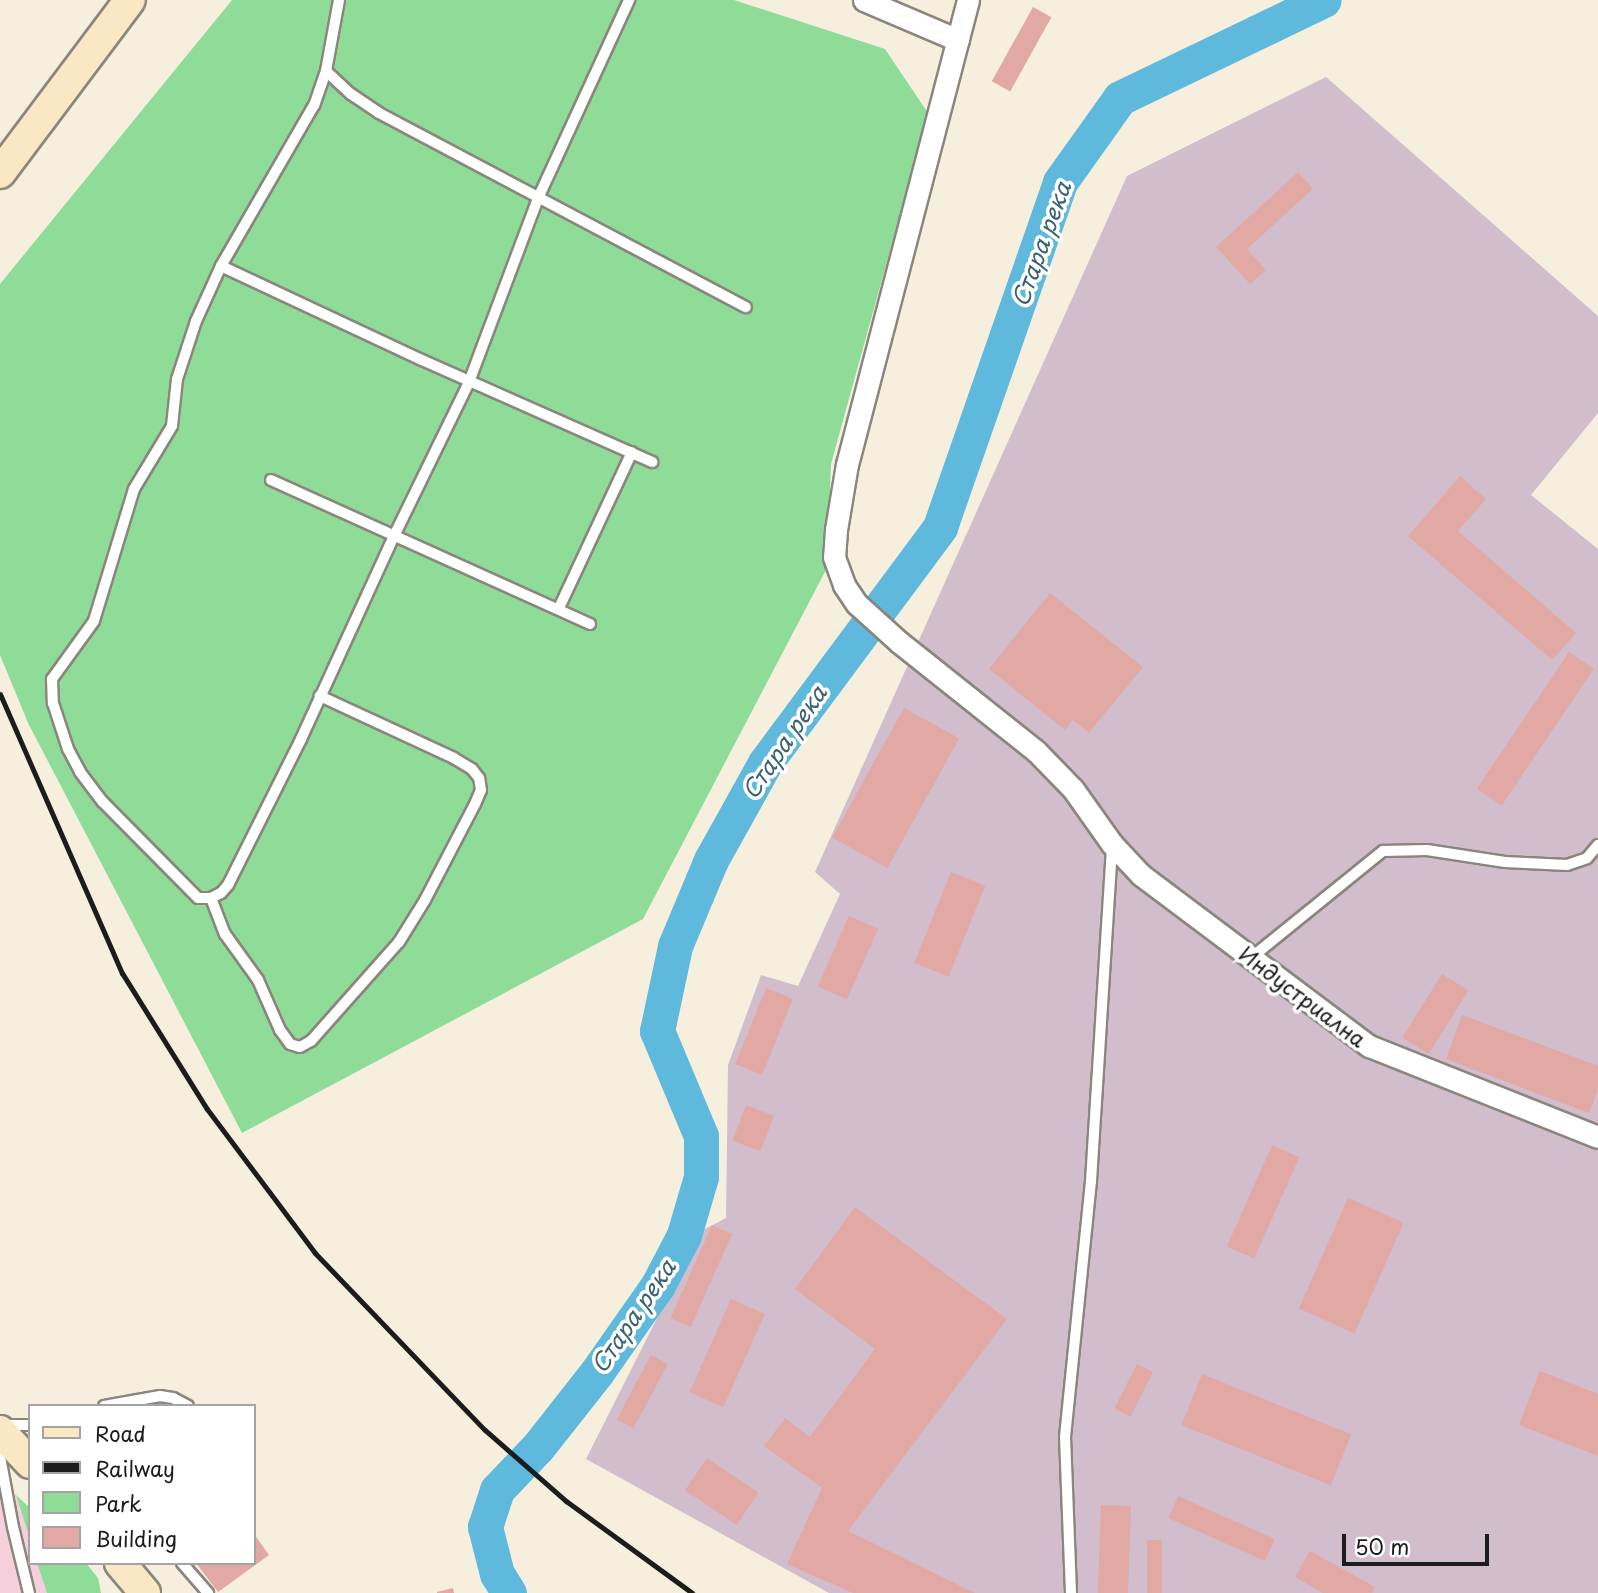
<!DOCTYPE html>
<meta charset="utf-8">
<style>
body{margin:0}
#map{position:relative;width:1598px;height:1593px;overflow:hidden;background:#f7efde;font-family:"Playpen Sans",sans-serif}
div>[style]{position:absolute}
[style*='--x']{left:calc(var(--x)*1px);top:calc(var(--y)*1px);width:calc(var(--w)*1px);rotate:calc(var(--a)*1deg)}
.built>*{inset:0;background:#f5cfdb}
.industrial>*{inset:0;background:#d1bdcc}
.green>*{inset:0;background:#8fdc99}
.river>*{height:35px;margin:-17.5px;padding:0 17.5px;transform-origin:17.5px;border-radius:17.5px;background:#5eb9dc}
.building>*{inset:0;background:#e2a8a4;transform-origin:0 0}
.roads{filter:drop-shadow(2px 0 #8a867d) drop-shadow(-2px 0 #8a867d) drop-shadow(0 2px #8a867d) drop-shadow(0 -2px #8a867d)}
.lane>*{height:10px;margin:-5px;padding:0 5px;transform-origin:5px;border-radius:5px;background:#fff}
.street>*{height:21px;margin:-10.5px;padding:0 10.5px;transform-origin:10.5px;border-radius:10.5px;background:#fff}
.secondary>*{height:30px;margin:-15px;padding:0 15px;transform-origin:15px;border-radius:15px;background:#fae7c3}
.rail>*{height:5px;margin:-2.5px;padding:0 2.5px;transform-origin:2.5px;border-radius:2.5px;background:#1c1c1c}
span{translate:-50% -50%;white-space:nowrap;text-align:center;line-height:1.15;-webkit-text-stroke:7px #fff;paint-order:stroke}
.street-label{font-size:21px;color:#1c1c1c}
.water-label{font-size:23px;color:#3a6372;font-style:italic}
.legend{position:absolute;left:28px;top:1404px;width:228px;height:161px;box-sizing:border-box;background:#fff;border:2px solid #a4a4a4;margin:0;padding:9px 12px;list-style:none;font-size:21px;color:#1c1c1c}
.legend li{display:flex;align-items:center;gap:14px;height:35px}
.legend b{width:35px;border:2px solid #a4a4a4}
.scale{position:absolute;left:1342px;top:1534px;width:147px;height:32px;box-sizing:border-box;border:4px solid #1c1c1c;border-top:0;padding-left:9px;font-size:21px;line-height:24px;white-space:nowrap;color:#1c1c1c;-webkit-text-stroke:5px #fff;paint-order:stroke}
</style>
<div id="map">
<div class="built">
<i style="clip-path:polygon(0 1473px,16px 1495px,30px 1539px,30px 1563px,37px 1563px,47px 1593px,0 1593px)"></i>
</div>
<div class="industrial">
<i style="clip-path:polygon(1326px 77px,1598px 316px,1598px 413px,1531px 495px,1598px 549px,1598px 1593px,829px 1593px,586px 1459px,701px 1231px,726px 1218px,728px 1065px,761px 975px,798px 986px,840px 894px,815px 872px,1127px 176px)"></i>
</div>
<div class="green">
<i style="clip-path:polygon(232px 0,734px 0,885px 49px,928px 113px,831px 464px,827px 568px,643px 919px,242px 1133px,28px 723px,0 655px,0 284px)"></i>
<i style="clip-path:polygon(16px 1495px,30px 1508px,30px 1539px)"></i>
<i style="clip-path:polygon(37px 1563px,86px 1563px,98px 1578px,101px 1593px,47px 1593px)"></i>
</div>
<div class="river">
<i style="--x:509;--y:1593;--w:22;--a:-122"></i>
<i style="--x:497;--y:1574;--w:49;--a:-104.3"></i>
<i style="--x:485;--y:1527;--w:39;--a:-72"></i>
<i style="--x:497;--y:1490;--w:59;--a:-46.4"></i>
<i style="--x:538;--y:1447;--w:95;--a:-51.8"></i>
<i style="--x:597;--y:1372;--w:106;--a:-55"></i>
<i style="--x:658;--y:1285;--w:56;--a:-62.5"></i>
<i style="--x:684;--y:1235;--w:60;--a:-73.7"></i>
<i style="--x:701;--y:1177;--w:41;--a:-90"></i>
<i style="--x:701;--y:1136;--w:114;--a:-112.7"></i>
<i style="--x:657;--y:1031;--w:87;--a:-78"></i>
<i style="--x:675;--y:946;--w:93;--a:-67.3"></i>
<i style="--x:711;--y:860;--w:111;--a:-60.9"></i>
<i style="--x:765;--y:763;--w:294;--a:-53.4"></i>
<i style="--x:940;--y:527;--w:365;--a:-70.8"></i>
<i style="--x:1060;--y:182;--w:103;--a:-54.5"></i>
<i style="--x:1120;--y:98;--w:226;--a:-25.7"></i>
</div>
<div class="building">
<i style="left:1033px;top:7px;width:21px;height:85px;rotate:29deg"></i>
<i style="clip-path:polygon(1298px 172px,1313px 189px,1247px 249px,1266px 270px,1250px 284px,1216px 247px)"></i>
<i style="clip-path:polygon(1460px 476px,1486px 499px,1458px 531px,1576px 633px,1552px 660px,1408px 536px)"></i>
<i style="clip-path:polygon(1050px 593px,1143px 667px,1089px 733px,1073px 720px,1065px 730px,989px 669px)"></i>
<i style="left:1569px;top:652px;width:30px;height:165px;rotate:34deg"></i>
<i style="left:904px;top:708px;width:63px;height:148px;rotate:29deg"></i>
<i style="left:951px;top:872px;width:37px;height:98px;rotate:22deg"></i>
<i style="left:849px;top:916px;width:32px;height:77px;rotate:24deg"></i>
<i style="left:1442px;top:974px;width:31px;height:75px;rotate:32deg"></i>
<i style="left:766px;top:988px;width:29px;height:82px;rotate:22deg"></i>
<i style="clip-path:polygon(1462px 1015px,1598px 1066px,1598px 1089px,1589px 1113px,1446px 1059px)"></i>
<i style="left:746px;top:1105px;width:30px;height:38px;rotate:21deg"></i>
<i style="left:1272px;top:1145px;width:30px;height:111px;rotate:24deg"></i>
<i style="left:1348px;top:1198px;width:61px;height:121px;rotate:24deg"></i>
<i style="clip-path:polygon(855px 1207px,1007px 1319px,848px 1531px,975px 1593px,853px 1593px,787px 1564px,822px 1488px,764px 1446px,785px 1418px,810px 1437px,875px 1349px,795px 1289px)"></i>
<i style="left:712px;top:1225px;width:22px;height:102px;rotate:24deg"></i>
<i style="left:731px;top:1299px;width:37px;height:102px;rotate:24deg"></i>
<i style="left:651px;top:1355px;width:19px;height:73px;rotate:28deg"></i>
<i style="left:1137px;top:1364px;width:18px;height:50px;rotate:27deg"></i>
<i style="clip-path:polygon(1540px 1371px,1598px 1394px,1598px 1456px,1519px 1425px)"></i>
<i style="left:1202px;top:1374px;width:161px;height:55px;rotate:22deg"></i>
<i style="left:707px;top:1458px;width:62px;height:39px;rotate:34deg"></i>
<i style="left:1178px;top:1496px;width:106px;height:24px;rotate:24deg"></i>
<i style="left:1101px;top:1505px;width:30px;height:88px;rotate:2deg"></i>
<i style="clip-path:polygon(254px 1534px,269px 1555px,218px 1592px,196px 1563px,254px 1563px)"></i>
<i style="left:1147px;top:1540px;width:15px;height:53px"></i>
<i style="clip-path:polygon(1310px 1551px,1375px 1587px,1372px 1593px,1323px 1593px,1295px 1577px)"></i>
<i style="clip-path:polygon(453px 1588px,454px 1593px,437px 1593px,437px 1592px)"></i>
</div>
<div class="roads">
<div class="lane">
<i style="--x:339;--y:0;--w:72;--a:100.4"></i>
<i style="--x:326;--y:71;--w:36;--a:109"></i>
<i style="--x:314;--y:105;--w:186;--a:120"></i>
<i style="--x:221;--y:266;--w:60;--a:114.4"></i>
<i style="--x:196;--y:321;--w:61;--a:108.1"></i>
<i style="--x:177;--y:379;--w:47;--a:96.1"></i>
<i style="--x:172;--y:426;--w:74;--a:121.1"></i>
<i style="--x:134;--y:489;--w:138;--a:106.9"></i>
<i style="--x:94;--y:621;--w:72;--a:125.9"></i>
<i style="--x:52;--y:679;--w:24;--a:88"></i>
<i style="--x:53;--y:703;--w:48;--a:71.9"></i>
<i style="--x:68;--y:749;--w:26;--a:62"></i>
<i style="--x:80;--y:772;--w:38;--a:53"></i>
<i style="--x:103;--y:802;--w:135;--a:45.3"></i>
<i style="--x:198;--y:898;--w:13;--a:0"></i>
<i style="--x:211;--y:898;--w:11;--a:-27"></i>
<i style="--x:221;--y:893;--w:11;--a:-49"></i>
<i style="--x:228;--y:885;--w:163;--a:-63.4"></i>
<i style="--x:301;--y:739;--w:226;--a:-65.4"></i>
<i style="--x:395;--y:534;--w:169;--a:-64"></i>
<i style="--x:469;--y:382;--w:199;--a:-69.4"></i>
<i style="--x:539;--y:196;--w:216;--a:-65.3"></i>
<i style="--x:326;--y:71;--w:34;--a:43"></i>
<i style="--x:351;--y:94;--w:34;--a:34"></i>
<i style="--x:379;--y:113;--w:415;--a:27.9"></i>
<i style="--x:221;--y:266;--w:222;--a:25.1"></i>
<i style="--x:422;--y:360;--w:252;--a:23.9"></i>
<i style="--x:271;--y:480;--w:350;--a:24.3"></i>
<i style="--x:559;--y:608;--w:172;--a:-64.9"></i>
<i style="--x:211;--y:898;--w:39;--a:69"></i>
<i style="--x:225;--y:934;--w:57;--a:54.3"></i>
<i style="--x:258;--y:980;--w:55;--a:66.3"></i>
<i style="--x:280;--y:1030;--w:17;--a:54"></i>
<i style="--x:290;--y:1044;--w:10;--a:17"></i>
<i style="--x:300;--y:1047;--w:13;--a:-29"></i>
<i style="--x:311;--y:1041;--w:132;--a:-48.4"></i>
<i style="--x:399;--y:942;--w:49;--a:-58.2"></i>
<i style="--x:425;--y:900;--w:108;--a:-62.5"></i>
<i style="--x:475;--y:804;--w:15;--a:-67"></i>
<i style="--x:481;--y:790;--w:12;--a:-99"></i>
<i style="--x:479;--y:778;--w:11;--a:-128"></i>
<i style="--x:472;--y:769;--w:21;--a:-149"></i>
<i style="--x:454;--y:758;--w:148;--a:-155.2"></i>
<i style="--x:1252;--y:957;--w:169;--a:-39"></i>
<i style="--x:1383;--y:851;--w:44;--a:-1.3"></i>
<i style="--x:1427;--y:850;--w:79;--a:8.7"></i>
<i style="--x:1505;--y:862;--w:62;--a:2.8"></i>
<i style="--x:1567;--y:865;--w:21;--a:-19"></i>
<i style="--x:1587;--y:858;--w:17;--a:-50"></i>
<i style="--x:104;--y:1406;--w:57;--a:-10.1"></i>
<i style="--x:160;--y:1396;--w:13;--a:9"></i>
<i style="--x:173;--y:1398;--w:17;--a:28"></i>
<i style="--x:1;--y:1425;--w:29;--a:0"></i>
<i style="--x:0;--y:1457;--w:71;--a:79.5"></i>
<i style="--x:13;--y:1527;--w:68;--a:76.4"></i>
<i style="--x:182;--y:1563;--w:40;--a:49"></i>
<i style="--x:1071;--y:1593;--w:156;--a:-92.2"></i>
<i style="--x:1065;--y:1437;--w:257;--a:-84.2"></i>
<i style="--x:1091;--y:1181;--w:338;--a:-86.4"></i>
</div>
<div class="street">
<i style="--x:864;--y:0;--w:102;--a:23.1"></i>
<i style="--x:968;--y:0;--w:480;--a:104.6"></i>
<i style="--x:847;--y:464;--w:67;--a:99.5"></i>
<i style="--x:836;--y:530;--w:27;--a:94"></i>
<i style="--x:834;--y:557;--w:30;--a:70"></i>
<i style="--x:844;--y:585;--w:23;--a:56"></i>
<i style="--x:857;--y:604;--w:57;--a:42.1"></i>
<i style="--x:899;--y:642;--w:175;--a:38.5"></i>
<i style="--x:1036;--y:751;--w:53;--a:45.8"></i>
<i style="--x:1073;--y:789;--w:67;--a:54.7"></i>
<i style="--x:1112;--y:844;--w:42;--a:46.9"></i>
<i style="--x:1141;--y:875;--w:285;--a:36.9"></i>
<i style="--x:1369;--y:1046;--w:246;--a:21.7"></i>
</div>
<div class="secondary">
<i style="--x:0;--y:173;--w:216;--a:-53.1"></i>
<i style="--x:0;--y:1431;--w:44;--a:46.8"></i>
<i style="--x:120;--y:1563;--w:39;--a:50"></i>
</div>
</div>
<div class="rail">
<i style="--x:0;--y:694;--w:305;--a:66.4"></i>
<i style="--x:122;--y:973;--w:160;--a:58"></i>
<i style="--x:207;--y:1109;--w:180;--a:53.1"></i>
<i style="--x:315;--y:1253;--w:245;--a:46.2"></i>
<i style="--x:485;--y:1430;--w:108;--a:41.2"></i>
<i style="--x:566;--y:1501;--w:156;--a:36.1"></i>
</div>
<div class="street-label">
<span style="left:1303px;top:996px;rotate:37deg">Индустриална</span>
</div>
<div class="water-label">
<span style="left:1041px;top:244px;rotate:-70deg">Стара река</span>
<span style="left:784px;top:742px;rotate:-56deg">Стара река</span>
<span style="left:633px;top:1316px;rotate:-56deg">Стара река</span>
</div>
<ul class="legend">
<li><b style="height:9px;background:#fae7c3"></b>Road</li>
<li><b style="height:9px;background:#1c1c1c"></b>Railway</li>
<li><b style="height:19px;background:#8fdc99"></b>Park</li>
<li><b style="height:19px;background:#e2a8a4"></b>Building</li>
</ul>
<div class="scale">50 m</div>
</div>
